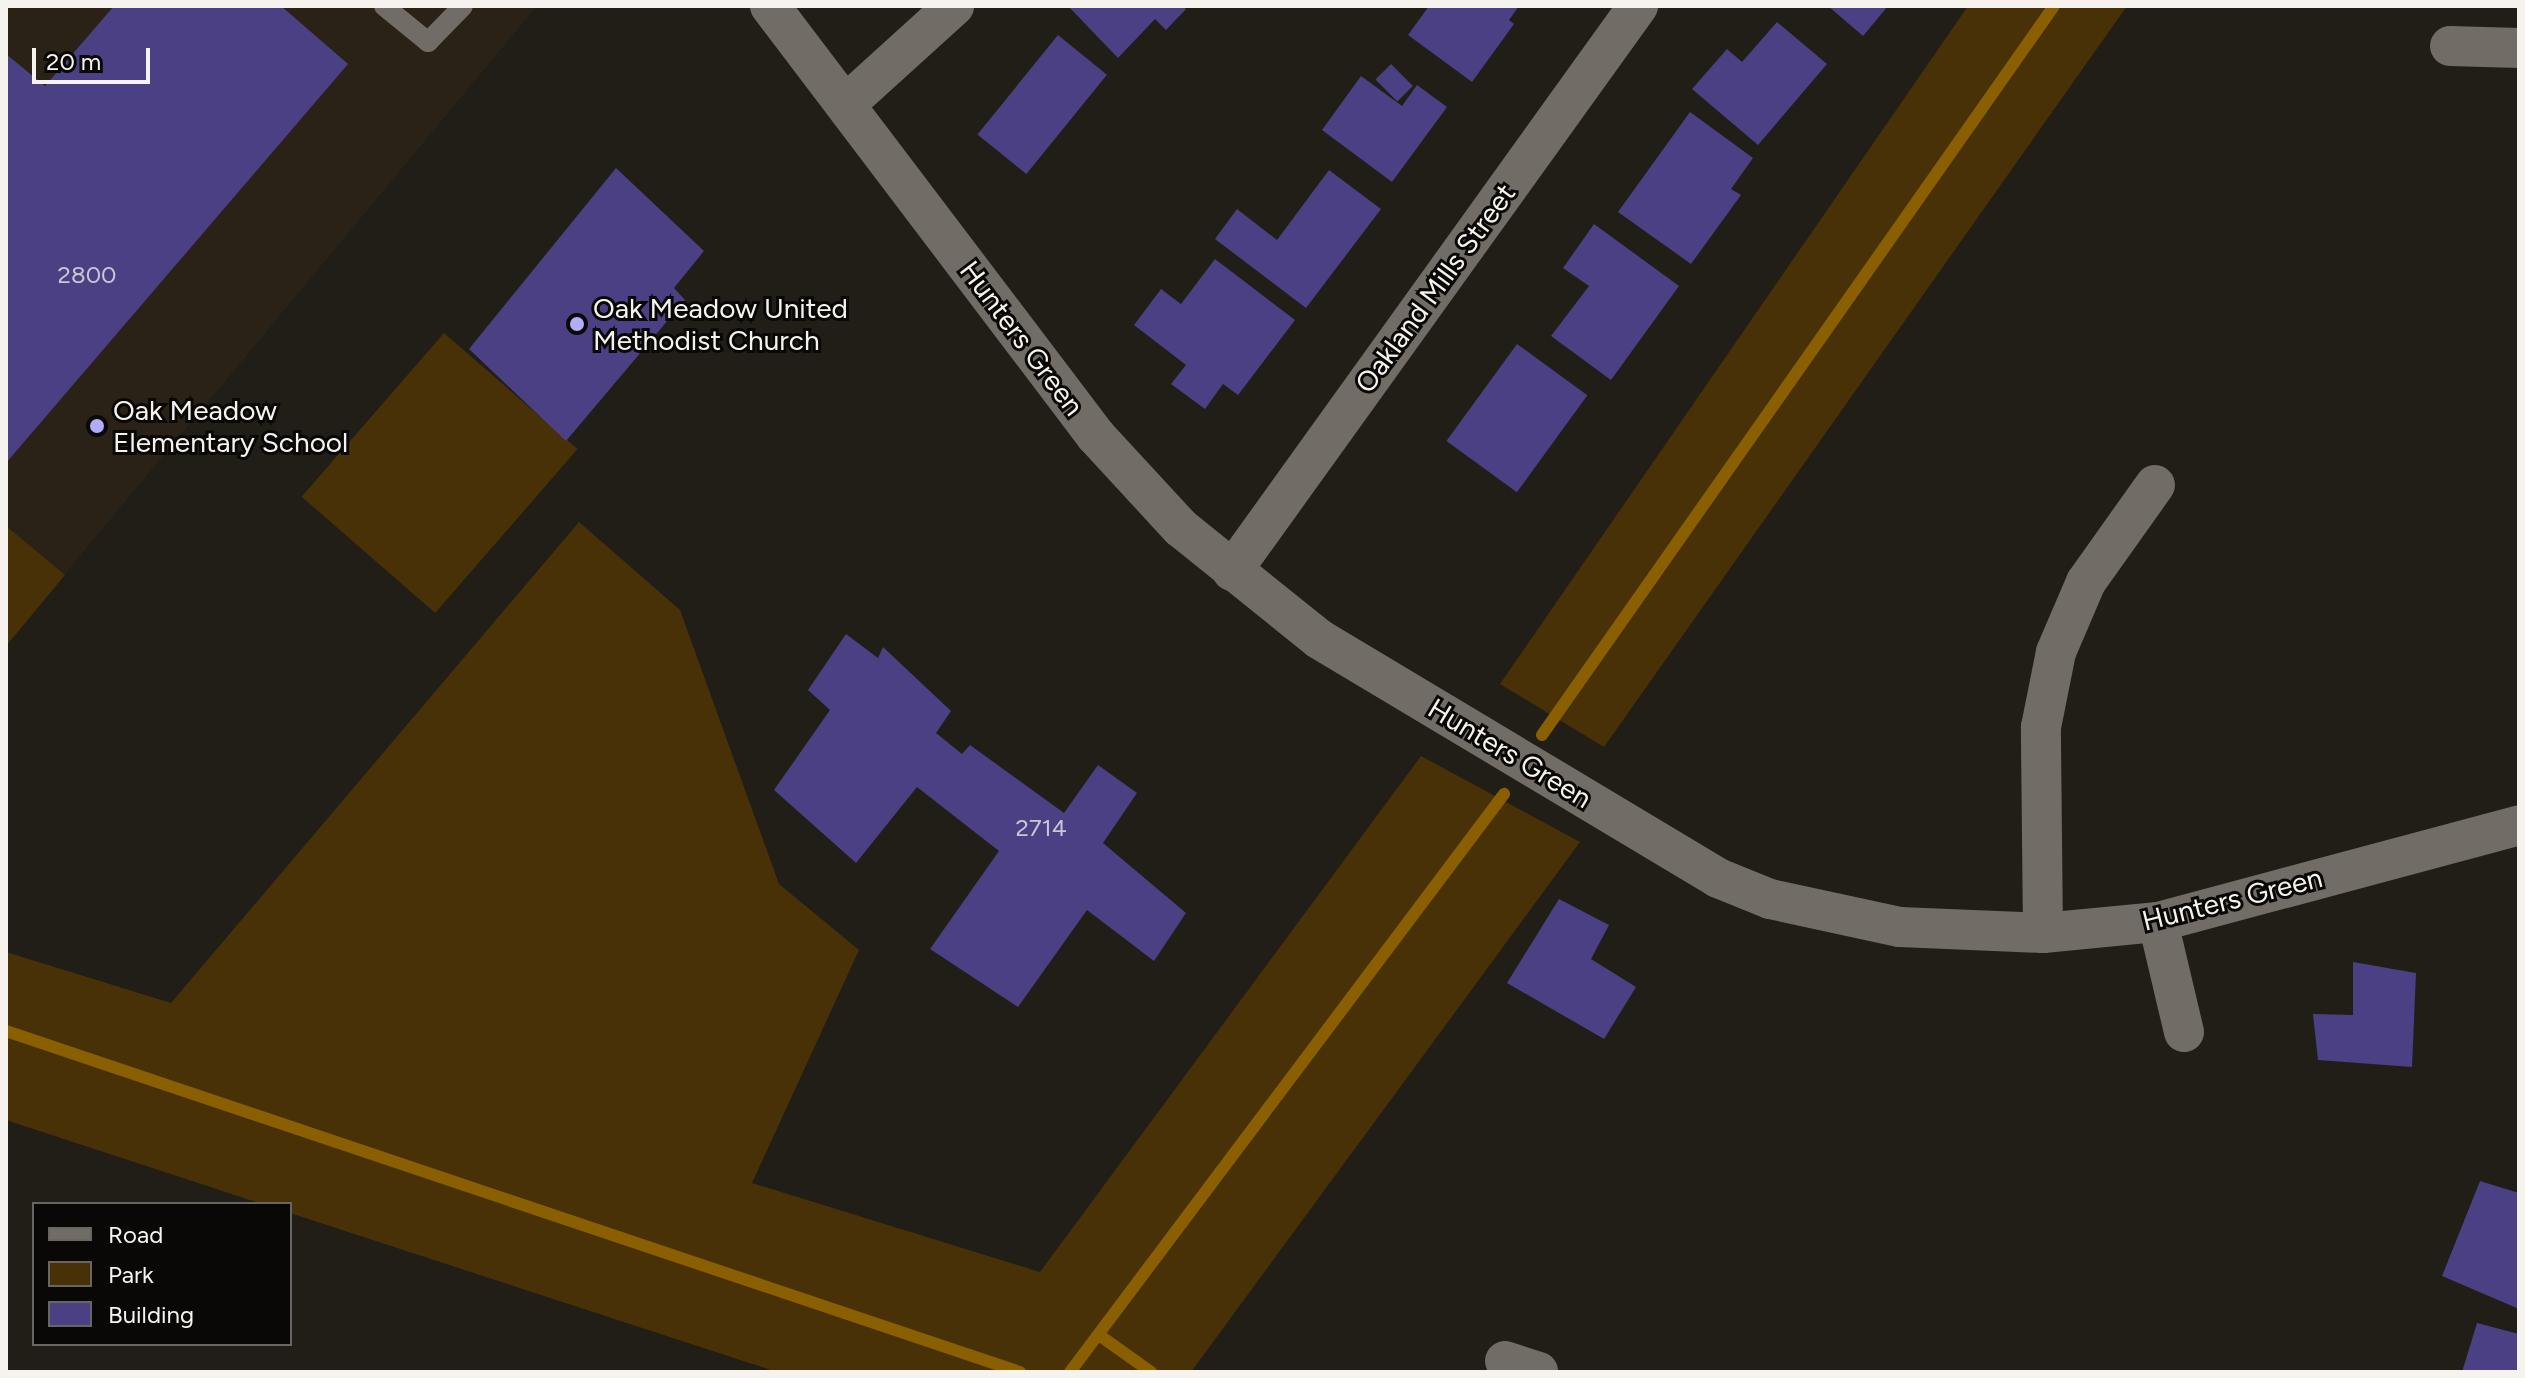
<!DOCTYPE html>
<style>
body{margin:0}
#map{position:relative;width:2525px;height:1378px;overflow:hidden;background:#211d17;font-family:Figtree,sans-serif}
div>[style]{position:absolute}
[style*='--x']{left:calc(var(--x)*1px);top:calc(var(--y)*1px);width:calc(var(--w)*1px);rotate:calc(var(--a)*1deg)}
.built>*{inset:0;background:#2a2217}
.green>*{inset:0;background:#483107;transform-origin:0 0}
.stream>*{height:12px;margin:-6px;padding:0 6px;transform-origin:6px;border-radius:6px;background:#8a5f02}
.building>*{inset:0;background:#4a4083;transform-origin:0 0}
.service>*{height:20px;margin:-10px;padding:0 10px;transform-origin:10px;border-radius:10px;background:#716c65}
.minor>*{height:40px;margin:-20px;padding:0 20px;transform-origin:20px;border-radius:20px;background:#716c65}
.dots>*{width:22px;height:22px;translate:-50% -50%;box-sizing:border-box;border:4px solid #090806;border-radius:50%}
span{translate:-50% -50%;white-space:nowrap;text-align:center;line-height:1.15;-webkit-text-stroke:6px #090806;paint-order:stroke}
.number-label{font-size:24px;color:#cbc6d3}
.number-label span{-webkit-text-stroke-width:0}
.street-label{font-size:28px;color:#f6f3ee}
.poi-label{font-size:28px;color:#f6f3ee}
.left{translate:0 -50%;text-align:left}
.frame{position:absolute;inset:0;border:8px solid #f6f3ee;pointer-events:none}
.legend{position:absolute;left:32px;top:1202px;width:260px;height:144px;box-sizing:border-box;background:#090806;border:2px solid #686663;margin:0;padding:10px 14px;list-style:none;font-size:24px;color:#f6f3ee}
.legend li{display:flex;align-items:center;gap:16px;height:40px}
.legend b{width:40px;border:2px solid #686663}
.scale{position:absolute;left:32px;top:48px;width:118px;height:36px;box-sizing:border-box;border:4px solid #f6f3ee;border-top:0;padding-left:10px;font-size:24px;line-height:28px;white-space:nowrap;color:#f6f3ee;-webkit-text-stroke:6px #090806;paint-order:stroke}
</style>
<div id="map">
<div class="built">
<i style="clip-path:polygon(6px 6px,537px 6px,6px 645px)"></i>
</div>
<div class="green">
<i style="clip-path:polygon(1968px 6px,2127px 6px,1604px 747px,1500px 684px)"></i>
<i style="left:444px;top:333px;width:177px;height:217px;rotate:41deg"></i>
<i style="clip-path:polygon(579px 522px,680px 610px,779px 884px,859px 950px,752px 1183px,1040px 1272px,1421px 756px,1580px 842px,1191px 1372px,777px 1372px,290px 1213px,290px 1204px,262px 1204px,6px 1120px,6px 952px,171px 1003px)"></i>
<i style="clip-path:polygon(6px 526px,65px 575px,6px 646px)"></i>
</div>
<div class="stream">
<i style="--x:1542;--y:735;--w:891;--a:-54.92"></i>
<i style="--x:6;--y:1031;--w:1070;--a:18.59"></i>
<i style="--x:1099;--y:1335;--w:64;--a:35.4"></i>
<i style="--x:1070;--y:1372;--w:723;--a:-53.1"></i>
</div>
<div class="building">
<i style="clip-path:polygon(114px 6px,281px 6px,348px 64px,6px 463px,6px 54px,45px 86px)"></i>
<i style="clip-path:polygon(1068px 6px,1182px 6px,1186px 9px,1166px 30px,1155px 19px,1118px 58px)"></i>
<i style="clip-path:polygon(1429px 6px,1519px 6px,1509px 20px,1514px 24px,1472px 82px,1408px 35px)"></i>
<i style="clip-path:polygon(1828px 6px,1888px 6px,1863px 36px)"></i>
<i style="clip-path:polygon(1777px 22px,1827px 64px,1758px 145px,1692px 89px,1727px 49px,1742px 62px)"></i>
<i style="left:1058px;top:35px;width:63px;height:128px;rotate:39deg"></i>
<i style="left:1391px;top:64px;width:31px;height:22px;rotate:45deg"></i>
<i style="clip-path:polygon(1361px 76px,1402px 106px,1417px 85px,1447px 107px,1392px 182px,1322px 130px)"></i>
<i style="clip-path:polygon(1690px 112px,1753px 158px,1731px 189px,1741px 195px,1691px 264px,1618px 212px)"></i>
<i style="clip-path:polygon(616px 168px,704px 251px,674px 288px,685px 300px,566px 441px,469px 349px)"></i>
<i style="clip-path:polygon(1329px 170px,1381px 209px,1306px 308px,1215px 239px,1237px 209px,1277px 240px)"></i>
<i style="clip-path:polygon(1594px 224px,1679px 286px,1611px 380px,1551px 336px,1589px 286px,1563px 268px)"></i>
<i style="clip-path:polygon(1215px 259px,1295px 320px,1238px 395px,1223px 384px,1205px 409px,1171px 384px,1186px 365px,1134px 325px,1161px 289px,1181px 304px)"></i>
<i style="left:1517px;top:344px;width:87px;height:120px;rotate:36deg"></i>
<i style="clip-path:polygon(846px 634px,878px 658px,883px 647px,951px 711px,936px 733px,962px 754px,970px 745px,1064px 813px,1098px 765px,1137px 793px,1103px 843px,1186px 913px,1154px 961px,1087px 910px,1018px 1007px,930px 949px,999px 851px,917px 787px,856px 863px,774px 790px,830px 710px,808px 690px)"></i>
<i style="clip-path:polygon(1559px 899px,1609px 925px,1591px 959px,1636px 987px,1604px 1039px,1507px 983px)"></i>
<i style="clip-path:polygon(2353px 962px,2416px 973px,2412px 1067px,2318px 1060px,2313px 1014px,2353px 1015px)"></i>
<i style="clip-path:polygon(2480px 1181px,2519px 1193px,2519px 1309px,2442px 1276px)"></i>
<i style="clip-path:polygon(2477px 1323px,2519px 1334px,2519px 1372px,2462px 1372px)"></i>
</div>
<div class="service">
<i style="--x:384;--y:6;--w:57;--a:39.3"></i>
<i style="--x:428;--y:42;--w:50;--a:-45.8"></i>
</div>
<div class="minor">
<i style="--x:770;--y:6;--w:540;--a:52.83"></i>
<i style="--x:1096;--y:436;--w:125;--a:47.3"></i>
<i style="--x:1181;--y:528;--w:177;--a:38.8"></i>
<i style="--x:1319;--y:639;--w:465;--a:30.9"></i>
<i style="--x:1718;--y:878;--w:56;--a:22"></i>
<i style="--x:1770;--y:899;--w:133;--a:12.2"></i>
<i style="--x:1900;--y:927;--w:143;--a:2.4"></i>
<i style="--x:2043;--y:933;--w:116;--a:-5.5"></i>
<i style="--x:2158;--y:922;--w:374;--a:-15"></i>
<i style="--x:2450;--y:46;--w:69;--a:1.7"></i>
<i style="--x:846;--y:104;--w:146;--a:-42.2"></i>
<i style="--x:1232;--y:571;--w:696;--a:-54.3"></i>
<i style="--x:2158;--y:922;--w:113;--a:76.7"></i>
<i style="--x:2043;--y:933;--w:206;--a:-90.6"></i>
<i style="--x:2041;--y:727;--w:76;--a:-78.7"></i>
<i style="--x:2056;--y:652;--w:76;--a:-66.8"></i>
<i style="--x:2086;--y:582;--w:119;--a:-54.6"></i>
<i style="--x:1505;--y:1361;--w:35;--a:18"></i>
</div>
<div class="dots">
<i style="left:577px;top:324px;background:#b3adf9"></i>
<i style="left:97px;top:426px;background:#b3adf9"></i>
</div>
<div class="number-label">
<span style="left:87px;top:275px">2800</span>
<span style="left:1041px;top:828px">2714</span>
</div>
<div class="street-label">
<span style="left:1435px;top:288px;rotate:-54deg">Oakland Mills Street</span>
<span style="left:1022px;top:338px;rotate:53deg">Hunters Green</span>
<span style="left:1510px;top:753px;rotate:31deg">Hunters Green</span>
<span style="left:2232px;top:899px;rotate:-14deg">Hunters Green</span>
</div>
<div class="poi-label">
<span class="left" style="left:593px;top:324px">Oak Meadow United<br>Methodist Church</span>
<span class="left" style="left:113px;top:426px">Oak Meadow<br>Elementary School</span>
</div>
<div class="frame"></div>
<ul class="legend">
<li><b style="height:10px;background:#716c65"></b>Road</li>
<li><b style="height:22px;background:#483107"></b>Park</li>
<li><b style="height:22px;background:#4a4083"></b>Building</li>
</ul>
<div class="scale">20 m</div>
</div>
